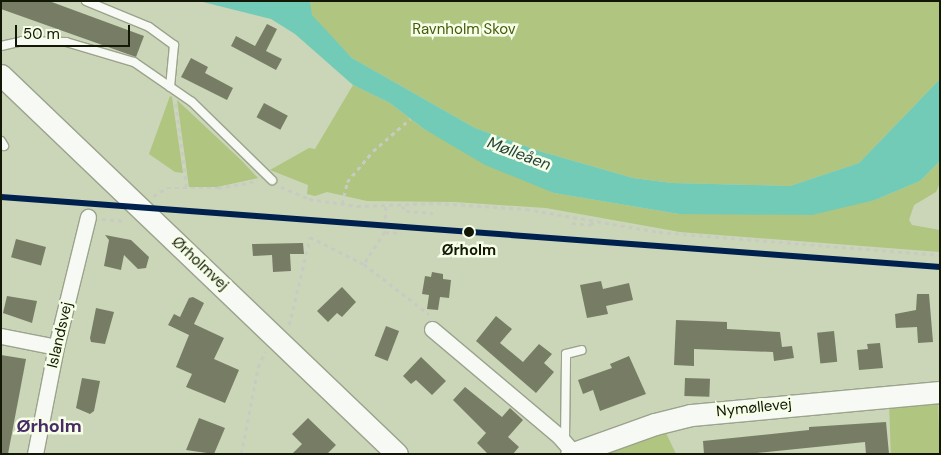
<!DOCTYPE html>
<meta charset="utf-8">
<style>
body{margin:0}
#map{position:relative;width:941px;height:455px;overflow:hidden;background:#cbd5b8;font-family:"DM Sans",sans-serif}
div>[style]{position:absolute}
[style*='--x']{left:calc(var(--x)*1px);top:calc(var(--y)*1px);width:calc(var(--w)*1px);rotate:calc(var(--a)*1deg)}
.green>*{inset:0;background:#b0c580;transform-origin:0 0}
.water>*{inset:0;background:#71cbb7}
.building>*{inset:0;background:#767d64;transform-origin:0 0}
.path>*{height:2.5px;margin-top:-1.25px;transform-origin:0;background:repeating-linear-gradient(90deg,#c8cbc2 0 4px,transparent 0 8px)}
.roads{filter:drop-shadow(1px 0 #9ba38c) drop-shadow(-1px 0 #9ba38c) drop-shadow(0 1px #9ba38c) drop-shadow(0 -1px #9ba38c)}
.lane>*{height:8px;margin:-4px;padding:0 4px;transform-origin:4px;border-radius:4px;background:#f7f9f4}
.street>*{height:15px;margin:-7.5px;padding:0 7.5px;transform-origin:7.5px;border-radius:7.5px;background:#f7f9f4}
.secondary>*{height:21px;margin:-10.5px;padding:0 10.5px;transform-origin:10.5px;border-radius:10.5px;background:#f7f9f4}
.rail-1>*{height:6px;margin:-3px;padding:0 3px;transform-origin:3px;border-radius:3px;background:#00214d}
.dots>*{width:14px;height:14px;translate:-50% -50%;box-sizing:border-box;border:2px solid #f6fee8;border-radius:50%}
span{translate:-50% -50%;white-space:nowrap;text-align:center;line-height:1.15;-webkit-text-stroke:5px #f6fee8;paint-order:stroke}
.park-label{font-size:15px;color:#485b0c}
.stop-label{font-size:15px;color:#121805;font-weight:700}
.street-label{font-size:15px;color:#121805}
.water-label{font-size:16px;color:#26413c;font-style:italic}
.quarter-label{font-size:18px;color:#462b65;font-weight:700}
.frame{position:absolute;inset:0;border:2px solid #121805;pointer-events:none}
.scale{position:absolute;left:15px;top:25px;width:115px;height:22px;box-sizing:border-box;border:2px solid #121805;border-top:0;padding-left:6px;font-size:15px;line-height:18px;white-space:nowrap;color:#121805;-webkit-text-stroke:4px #f6fee8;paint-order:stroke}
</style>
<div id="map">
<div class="green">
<i style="clip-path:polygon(310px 1px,940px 1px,940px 79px,859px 163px,790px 186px,672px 183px,633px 178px,539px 151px,475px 128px,352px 58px,311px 15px)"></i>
<i style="clip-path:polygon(353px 85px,390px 103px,424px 129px,554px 193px,679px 214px,735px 214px,875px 200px,920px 181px,940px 161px,940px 183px,936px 192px,914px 205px,909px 220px,912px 225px,940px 230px,940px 252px,680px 232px,546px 208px,455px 202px,367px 201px,327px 192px,315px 196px,307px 194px,308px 185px,270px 170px,309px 148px,315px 149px)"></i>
<i style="clip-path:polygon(170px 96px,172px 97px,183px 173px,175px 172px,149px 154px)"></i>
<i style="clip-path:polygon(177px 100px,241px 160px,258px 178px,217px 187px,189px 187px)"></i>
<i style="left:938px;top:401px;width:53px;height:49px;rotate:88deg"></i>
<i style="clip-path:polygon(665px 431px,676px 454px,603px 454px)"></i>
</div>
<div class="water">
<i style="clip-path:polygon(199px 1px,310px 1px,312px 15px,352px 58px,475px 128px,539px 151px,633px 178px,672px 183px,790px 186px,859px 163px,940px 79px,940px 161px,920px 181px,875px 200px,812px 215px,679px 214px,554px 193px,485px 165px,424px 129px,390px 103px,353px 85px,295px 34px,271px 19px)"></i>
</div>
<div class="building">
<i style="clip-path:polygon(1px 1px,49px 1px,144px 36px,136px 57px,1px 9px)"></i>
<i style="clip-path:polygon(267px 24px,277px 29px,266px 51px,282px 59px,276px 70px,231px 46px,236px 36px,255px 46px)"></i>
<i style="clip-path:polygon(191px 58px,208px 67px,205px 73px,233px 88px,227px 100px,181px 77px)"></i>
<i style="left:264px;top:103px;width:27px;height:16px;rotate:28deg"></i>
<i style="clip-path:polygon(105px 235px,131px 240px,149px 257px,146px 268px,138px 269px,124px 255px,121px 270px,104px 266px,109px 240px)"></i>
<i style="left:16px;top:239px;width:31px;height:19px;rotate:15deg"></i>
<i style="clip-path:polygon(303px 243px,304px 254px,290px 254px,291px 271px,273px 272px,272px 255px,253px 256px,252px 244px)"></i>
<i style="clip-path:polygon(432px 272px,443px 274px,443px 279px,451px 280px,449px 298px,440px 297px,438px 310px,427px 309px,429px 295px,422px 294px,425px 276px,431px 277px)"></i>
<i style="clip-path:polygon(601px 281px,603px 289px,629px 283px,633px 300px,606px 306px,608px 314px,587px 318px,580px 285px)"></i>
<i style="clip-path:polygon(342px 287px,356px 302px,342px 317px,337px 313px,328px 322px,317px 311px)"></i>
<i style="clip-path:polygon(917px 294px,929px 294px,933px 342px,918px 343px,917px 327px,896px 328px,895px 314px,916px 310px)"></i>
<i style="clip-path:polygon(7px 296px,37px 301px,32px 323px,3px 313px)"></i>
<i style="clip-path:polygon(193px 297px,204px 303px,194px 324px,224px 338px,214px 359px,239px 370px,225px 403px,186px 387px,192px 374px,176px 367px,189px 335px,168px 325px,174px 314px,180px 317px,189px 298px)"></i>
<i style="clip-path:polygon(96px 308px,114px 312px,105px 344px,91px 342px,90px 338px)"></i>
<i style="clip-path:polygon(496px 316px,512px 329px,500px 343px,523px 362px,539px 344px,552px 354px,544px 363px,554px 372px,536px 393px,476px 341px)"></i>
<i style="clip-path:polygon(676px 320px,727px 322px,727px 329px,780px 332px,782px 347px,792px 346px,794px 358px,774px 361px,773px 352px,694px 349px,694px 366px,674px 365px)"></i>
<i style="left:386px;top:326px;width:14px;height:32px;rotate:21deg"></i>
<i style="left:834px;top:331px;width:31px;height:17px;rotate:84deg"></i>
<i style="clip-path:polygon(880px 343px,883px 368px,859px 370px,857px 350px,868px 349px,867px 344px)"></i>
<i style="clip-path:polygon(1px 355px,26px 359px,8px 454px,1px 454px)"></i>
<i style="clip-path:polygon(629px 356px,646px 394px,600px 411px,593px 390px,583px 394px,578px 380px,612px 368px,610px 364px)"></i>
<i style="clip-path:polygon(421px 357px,446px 381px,432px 395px,416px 380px,411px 384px,403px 376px)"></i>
<i style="clip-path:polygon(82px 378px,100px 381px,94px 411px,90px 414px,76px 408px)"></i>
<i style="left:685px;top:378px;width:25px;height:18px;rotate:2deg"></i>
<i style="clip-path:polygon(465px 387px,502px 417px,510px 408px,523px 420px,508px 437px,519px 447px,513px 454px,488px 454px,477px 443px,486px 433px,453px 400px)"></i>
<i style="clip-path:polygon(199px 418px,225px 428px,214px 454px,186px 450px)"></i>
<i style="clip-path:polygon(308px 418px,336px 445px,327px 454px,292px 454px,302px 444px,292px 434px)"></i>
<i style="clip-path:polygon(886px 422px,889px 454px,866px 454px,865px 442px,747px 454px,704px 454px,703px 441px,809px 430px,809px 427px)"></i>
</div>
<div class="path">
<i style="--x:176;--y:104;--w:86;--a:82.6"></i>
<i style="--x:281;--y:187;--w:30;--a:23"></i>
<i style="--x:309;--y:199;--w:49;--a:8.3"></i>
<i style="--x:357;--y:206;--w:80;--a:-2.1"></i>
<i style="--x:437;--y:203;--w:89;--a:3.9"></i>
<i style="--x:526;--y:209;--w:135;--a:9.8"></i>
<i style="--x:659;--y:232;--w:282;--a:4.7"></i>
<i style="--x:153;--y:196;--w:16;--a:-30"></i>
<i style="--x:167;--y:188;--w:51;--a:0"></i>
<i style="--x:218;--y:188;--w:40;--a:-10"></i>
<i style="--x:342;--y:204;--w:23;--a:-77"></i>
<i style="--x:347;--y:182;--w:40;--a:-50"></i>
<i style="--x:373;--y:151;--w:49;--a:-40.9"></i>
<i style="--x:402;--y:206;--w:6;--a:51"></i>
<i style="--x:406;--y:211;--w:27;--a:4"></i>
<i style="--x:386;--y:207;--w:25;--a:92"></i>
<i style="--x:385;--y:232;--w:38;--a:123"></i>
<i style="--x:364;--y:264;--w:82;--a:37.6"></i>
<i style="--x:102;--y:219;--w:24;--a:5"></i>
<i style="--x:572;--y:223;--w:18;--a:6"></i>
<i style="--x:590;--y:225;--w:8;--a:-40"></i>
<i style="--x:385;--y:232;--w:17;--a:3"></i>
<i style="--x:289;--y:325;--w:90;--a:-76.6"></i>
<i style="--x:310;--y:237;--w:60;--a:26.6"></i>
<i style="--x:241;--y:454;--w:89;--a:-78.9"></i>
<i style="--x:258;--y:367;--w:17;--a:-65"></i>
</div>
<div class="roads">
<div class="lane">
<i style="--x:86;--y:1;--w:68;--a:22.4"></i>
<i style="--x:149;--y:27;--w:31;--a:36"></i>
<i style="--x:174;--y:45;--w:42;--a:95.4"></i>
<i style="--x:1;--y:46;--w:22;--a:-13"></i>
<i style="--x:22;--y:41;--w:44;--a:1.3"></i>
<i style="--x:66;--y:42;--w:71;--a:16.4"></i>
<i style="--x:134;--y:62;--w:70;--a:34.6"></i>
<i style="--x:192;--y:102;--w:112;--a:44.3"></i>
<i style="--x:1;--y:141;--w:6;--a:59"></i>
<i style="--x:565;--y:441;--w:87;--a:-89.3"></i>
<i style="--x:566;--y:354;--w:16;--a:-14"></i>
</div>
<div class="street">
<i style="--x:432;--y:329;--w:166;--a:40.1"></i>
<i style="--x:559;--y:436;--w:21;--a:49"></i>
<i style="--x:1;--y:336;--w:56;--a:11.3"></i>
<i style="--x:35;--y:454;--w:109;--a:-78.9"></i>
<i style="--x:56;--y:347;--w:134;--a:-76.2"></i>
</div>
<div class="secondary">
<i style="--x:1;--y:75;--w:548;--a:43.74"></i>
<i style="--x:571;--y:454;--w:89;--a:-19.7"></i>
<i style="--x:655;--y:424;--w:37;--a:-14"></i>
<i style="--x:691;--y:415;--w:250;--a:-5.3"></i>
</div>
</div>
<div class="rail-1">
<i style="--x:1;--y:197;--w:942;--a:4.26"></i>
</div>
<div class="dots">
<i style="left:469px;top:232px;background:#121805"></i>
</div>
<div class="park-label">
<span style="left:464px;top:30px">Ravnholm Skov</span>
</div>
<div class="stop-label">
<span style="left:469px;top:251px">Ørholm</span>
</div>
<div class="street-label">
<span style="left:200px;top:264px;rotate:43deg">Ørholmvej</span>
<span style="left:60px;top:335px;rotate:-77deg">Islandsvej</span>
<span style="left:754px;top:408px;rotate:-6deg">Nymøllevej</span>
</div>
<div class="water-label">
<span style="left:519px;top:154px;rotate:21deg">Mølleåen</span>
</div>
<div class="quarter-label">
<span style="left:49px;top:426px">Ørholm</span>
</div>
<div class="frame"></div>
<div class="scale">50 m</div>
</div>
